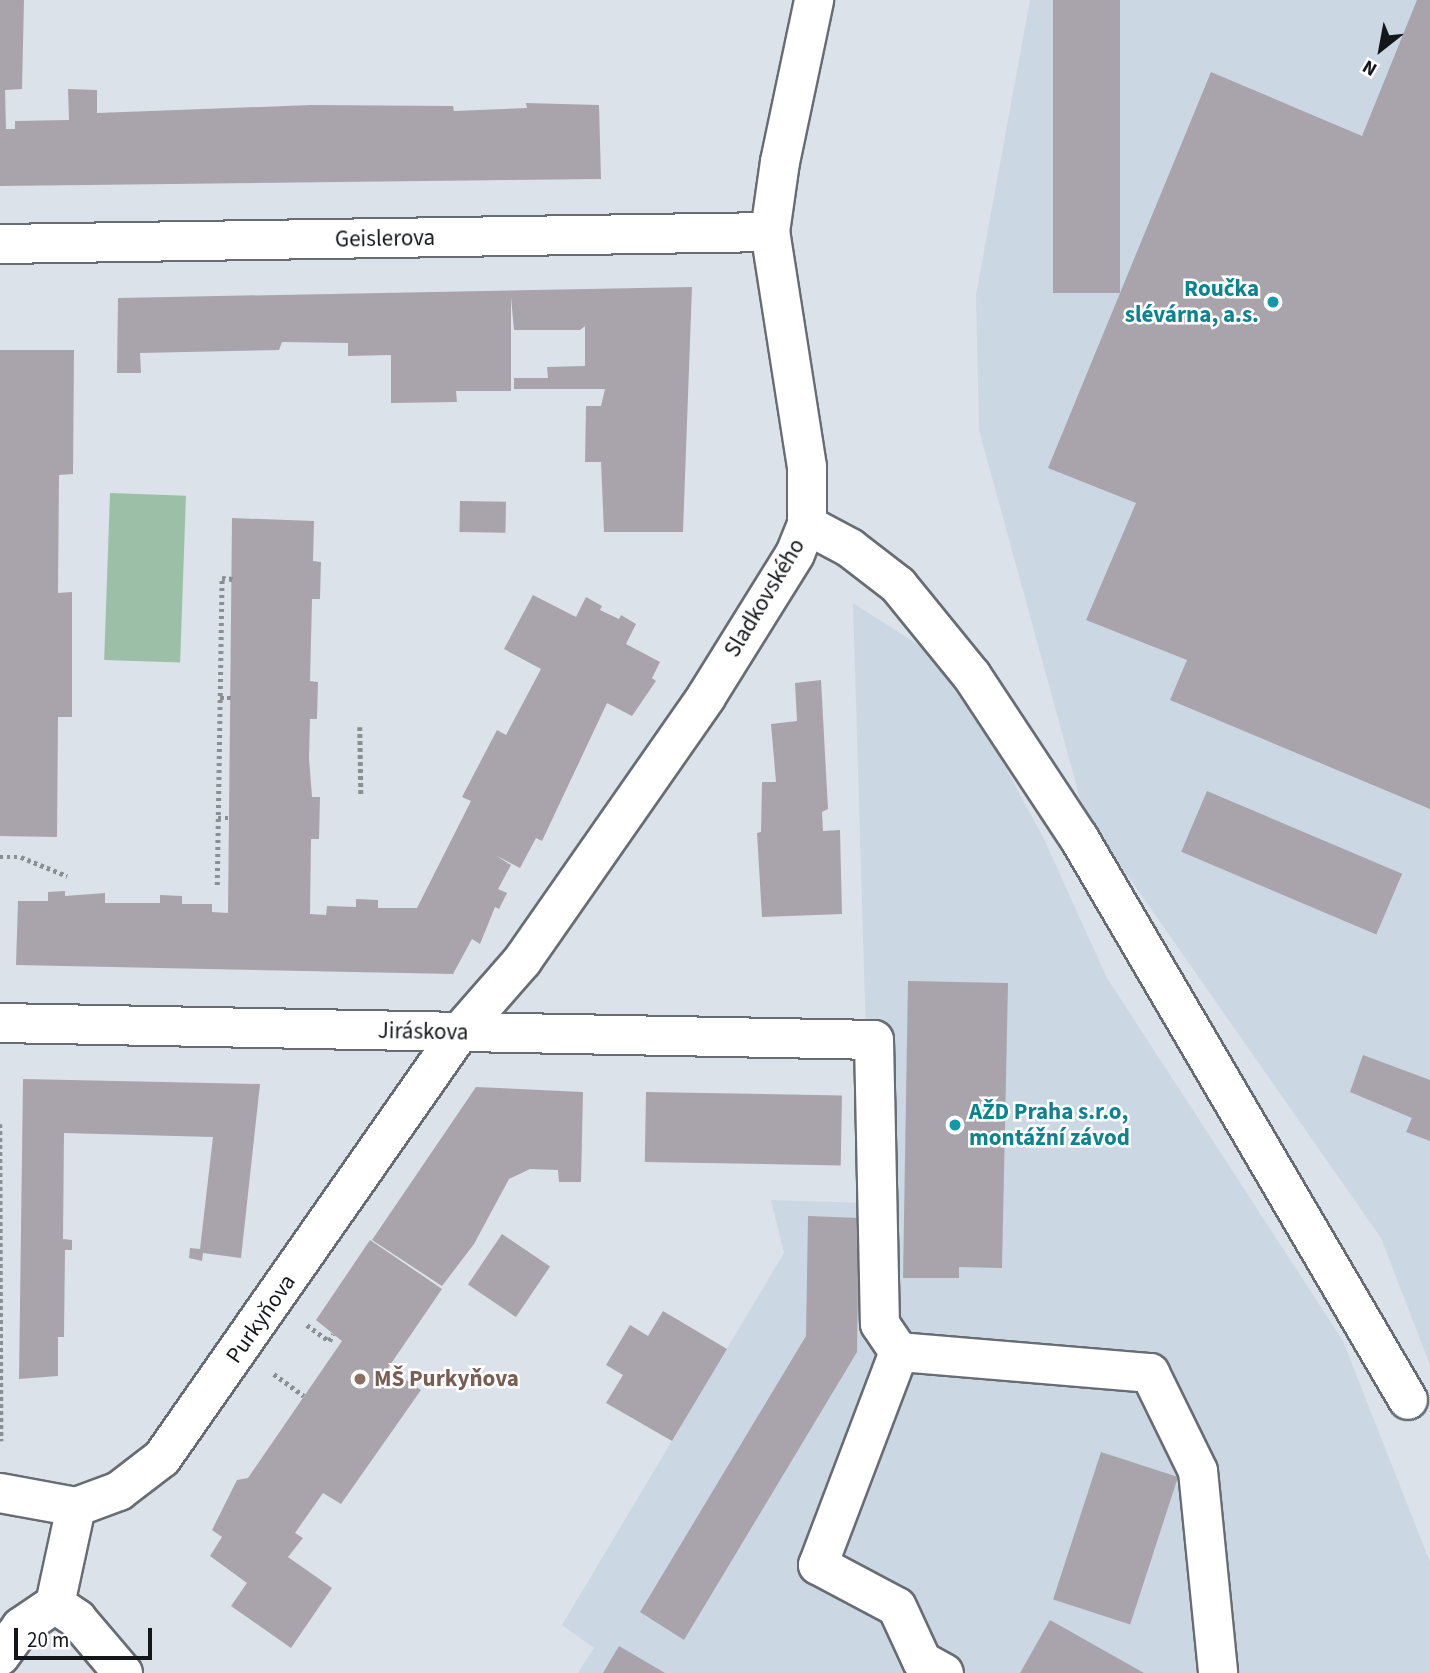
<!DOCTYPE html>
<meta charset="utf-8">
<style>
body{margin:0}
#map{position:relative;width:1430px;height:1673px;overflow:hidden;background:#dce2e9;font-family:"Source Sans 3",sans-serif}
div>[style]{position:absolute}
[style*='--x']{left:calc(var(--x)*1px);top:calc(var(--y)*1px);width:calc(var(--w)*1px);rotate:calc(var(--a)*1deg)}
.built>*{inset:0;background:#cbd7e3}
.green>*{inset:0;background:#9bc0a7;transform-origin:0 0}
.building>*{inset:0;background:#a9a4ab;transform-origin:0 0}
.path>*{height:4.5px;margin-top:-2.25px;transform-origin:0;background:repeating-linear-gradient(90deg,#8a8f94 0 3.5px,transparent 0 7px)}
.roads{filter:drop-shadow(2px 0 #686d73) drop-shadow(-2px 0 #686d73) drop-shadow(0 2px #686d73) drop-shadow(0 -2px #686d73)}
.minor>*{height:38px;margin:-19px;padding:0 19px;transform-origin:19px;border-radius:19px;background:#fff}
.dots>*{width:19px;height:19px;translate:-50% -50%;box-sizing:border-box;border:4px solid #fff;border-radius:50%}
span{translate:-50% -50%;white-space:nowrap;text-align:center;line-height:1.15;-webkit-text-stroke:5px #fff;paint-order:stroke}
.street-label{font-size:23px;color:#141719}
.culture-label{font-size:23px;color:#0d838f;font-weight:700}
.right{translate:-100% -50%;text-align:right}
.left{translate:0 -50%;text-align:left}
.education-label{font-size:23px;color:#785e54;font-weight:700}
.north{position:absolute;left:1346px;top:14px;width:70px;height:70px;-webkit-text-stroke:5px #fff;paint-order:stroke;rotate:211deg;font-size:19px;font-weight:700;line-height:28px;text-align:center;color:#141719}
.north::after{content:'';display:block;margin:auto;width:24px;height:32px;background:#141719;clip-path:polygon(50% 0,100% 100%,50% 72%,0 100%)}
.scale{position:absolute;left:14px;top:1628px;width:138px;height:32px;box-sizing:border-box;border:4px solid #141719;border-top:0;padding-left:9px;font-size:21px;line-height:24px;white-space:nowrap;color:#141719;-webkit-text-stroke:5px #fff;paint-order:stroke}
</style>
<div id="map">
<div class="built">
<i style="clip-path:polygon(1030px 0,1430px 0,1430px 1365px,1381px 1238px,1084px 813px,979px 430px,976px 295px)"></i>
<i style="clip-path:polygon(853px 603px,920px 646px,971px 704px,1043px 837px,1107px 978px,1343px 1341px,1430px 1562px,1430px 1673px,578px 1673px,594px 1648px,562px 1625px,784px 1253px,771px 1200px,871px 1203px)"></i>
</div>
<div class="green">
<i style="left:110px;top:493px;width:76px;height:167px;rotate:2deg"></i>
</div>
<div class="building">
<i style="clip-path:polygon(0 0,24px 0,22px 89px,5px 90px,6px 129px,15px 129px,15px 121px,69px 120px,68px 89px,97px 90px,97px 113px,311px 105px,453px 106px,454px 111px,527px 108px,526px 103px,599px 105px,601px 179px,0 186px)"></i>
<i style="left:1053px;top:0;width:67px;height:293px"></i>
<i style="clip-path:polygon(1417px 0,1430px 0,1430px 809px,1170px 700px,1187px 660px,1086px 620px,1136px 503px,1048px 468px,1211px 72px,1362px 136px)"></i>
<i style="clip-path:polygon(692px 287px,683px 532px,604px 532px,601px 462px,585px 462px,586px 406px,601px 406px,605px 389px,514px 389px,514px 378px,548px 378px,547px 367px,585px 366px,585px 326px,580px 330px,514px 330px,511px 297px,511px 391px,456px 391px,457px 402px,391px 403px,391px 355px,348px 356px,348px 343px,282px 342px,279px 350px,140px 353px,141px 373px,117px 373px,118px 298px)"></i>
<i style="clip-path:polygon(0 350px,74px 350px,73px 474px,59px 475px,58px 593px,72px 592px,72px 717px,58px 717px,57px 837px,0 836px)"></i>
<i style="left:460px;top:501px;width:46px;height:31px;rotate:1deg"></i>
<i style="clip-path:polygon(232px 518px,314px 521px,313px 561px,321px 562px,320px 599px,312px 599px,310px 681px,318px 682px,317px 719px,310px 719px,309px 758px,312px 797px,320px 797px,319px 839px,311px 839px,310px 914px,326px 915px,327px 906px,356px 907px,356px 899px,378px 900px,378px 908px,417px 908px,471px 801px,462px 797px,497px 730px,506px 735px,541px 669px,504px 649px,533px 595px,576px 617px,586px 597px,602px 606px,600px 610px,619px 619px,621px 615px,636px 624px,626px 644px,660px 662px,652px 678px,656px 681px,632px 716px,607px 703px,542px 841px,536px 838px,520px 868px,495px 855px,511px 865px,498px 889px,507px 893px,499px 909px,495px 907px,480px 944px,472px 939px,453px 974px,16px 965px,18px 901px,48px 901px,48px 892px,65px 891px,65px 896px,105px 893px,105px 903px,160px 903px,160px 895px,182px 896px,182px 904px,212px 904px,212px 912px,228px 913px)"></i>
<i style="clip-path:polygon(821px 680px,828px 809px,822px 812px,823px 831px,840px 830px,842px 914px,762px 917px,757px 833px,761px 832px,762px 782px,776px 782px,771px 724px,797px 721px,795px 683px)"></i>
<i style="left:1207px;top:791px;width:212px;height:66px;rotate:23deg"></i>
<i style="clip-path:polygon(908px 981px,1008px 983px,1002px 1268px,959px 1267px,959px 1278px,903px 1278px)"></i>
<i style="clip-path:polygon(1363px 1055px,1430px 1080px,1430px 1141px,1406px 1132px,1412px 1118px,1350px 1092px)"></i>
<i style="clip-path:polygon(23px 1079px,260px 1084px,241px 1258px,203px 1253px,202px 1261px,189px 1258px,190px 1248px,200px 1249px,213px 1137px,64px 1133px,63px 1239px,72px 1240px,72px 1250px,65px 1250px,64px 1337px,58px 1337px,58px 1376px,19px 1379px)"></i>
<i style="clip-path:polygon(476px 1087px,583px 1092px,581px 1182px,559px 1182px,558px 1170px,530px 1169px,509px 1179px,474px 1244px,442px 1286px,372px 1240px)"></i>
<i style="left:646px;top:1092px;width:196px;height:70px;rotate:1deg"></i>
<i style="clip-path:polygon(808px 1216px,859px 1218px,857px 1352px,684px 1640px,640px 1612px,806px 1336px)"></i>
<i style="left:502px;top:1234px;width:58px;height:61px;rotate:34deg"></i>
<i style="clip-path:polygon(370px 1240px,442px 1289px,388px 1368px,421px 1390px,341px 1504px,323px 1493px,295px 1533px,303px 1538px,288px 1557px,332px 1588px,291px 1648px,231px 1606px,247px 1583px,210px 1556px,222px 1537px,212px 1530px,237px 1480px,248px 1478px,342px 1341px,316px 1320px)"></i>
<i style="clip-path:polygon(663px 1311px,727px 1349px,672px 1441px,606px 1403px,623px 1375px,606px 1365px,630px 1325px,648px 1336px)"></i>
<i style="left:1101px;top:1452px;width:81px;height:155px;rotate:18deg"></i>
<i style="clip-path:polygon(1050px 1620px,1144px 1673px,1020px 1673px)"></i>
<i style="clip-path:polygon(619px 1646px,665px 1673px,603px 1673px)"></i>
</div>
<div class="path">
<i style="--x:220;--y:698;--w:11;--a:0"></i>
<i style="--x:360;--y:727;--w:67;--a:89.1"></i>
<i style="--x:218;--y:818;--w:14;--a:0"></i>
<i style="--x:0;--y:857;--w:21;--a:0"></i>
<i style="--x:21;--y:857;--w:50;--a:22.4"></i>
<i style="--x:217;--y:885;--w:307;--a:-89.1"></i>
<i style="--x:222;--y:578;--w:11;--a:5"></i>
<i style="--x:0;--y:1124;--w:317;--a:89.8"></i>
<i style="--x:307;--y:1325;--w:27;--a:36"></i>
<i style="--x:329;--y:1341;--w:8;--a:-60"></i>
<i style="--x:274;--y:1374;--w:37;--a:36"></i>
</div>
<div class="roads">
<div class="minor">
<i style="--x:0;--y:244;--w:770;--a:-0.89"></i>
<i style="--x:807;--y:525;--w:49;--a:28.1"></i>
<i style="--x:850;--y:548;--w:61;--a:37.6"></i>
<i style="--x:898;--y:585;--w:117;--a:50.9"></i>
<i style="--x:972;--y:676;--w:194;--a:56.6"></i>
<i style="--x:1079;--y:838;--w:651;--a:59.65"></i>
<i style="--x:0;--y:1023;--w:874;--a:1.11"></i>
<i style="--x:874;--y:1040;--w:284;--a:88.8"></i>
<i style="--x:880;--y:1324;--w:34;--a:56"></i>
<i style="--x:899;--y:1352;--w:252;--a:4.8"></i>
<i style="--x:1150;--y:1373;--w:109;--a:63.9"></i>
<i style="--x:1198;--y:1471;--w:203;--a:84.3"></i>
<i style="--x:899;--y:1352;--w:228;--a:110.8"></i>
<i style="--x:818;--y:1565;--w:89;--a:28"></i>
<i style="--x:897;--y:1607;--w:60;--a:65.2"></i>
<i style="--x:922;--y:1661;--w:25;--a:29"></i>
<i style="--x:0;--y:1493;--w:77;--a:10.4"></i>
<i style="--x:76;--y:1507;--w:46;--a:-20.4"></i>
<i style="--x:119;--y:1491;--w:54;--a:-37.5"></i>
<i style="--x:162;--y:1458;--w:518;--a:-55.05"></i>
<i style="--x:459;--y:1033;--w:96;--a:-48.8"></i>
<i style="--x:522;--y:961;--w:322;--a:-55.1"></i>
<i style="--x:706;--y:697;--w:168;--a:-58.1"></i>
<i style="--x:795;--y:554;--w:31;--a:-68"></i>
<i style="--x:807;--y:525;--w:58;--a:-90"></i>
<i style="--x:807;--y:467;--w:238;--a:-98.9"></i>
<i style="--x:770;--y:232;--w:71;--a:-81.9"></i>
<i style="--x:780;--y:162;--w:166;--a:-78.1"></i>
<i style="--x:76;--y:1507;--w:99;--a:102.2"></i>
<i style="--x:55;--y:1604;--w:27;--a:34"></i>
<i style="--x:77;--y:1619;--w:71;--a:49.6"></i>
<i style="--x:0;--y:1656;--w:36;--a:-54"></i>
<i style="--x:21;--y:1627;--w:41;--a:-34.1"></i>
</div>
</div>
<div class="dots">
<i style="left:1273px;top:302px;background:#0f9aa8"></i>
<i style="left:955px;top:1125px;background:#0f9aa8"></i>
<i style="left:360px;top:1379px;background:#8d6e63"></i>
</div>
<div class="street-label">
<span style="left:385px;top:239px;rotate:-1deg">Geislerova</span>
<span style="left:765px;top:598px;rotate:-59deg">Sladkovského</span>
<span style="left:423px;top:1032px;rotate:1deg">Jiráskova</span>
<span style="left:261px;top:1319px;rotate:-55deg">Purkyňova</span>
</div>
<div class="culture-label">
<span class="right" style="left:1259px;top:302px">Roučka<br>slévárna, a.s.</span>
<span class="left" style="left:969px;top:1125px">AŽD Praha s.r.o,<br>montážní závod</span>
</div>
<div class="education-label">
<span class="left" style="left:374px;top:1379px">MŠ Purkyňova</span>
</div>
<div class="north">N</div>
<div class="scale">20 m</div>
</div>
